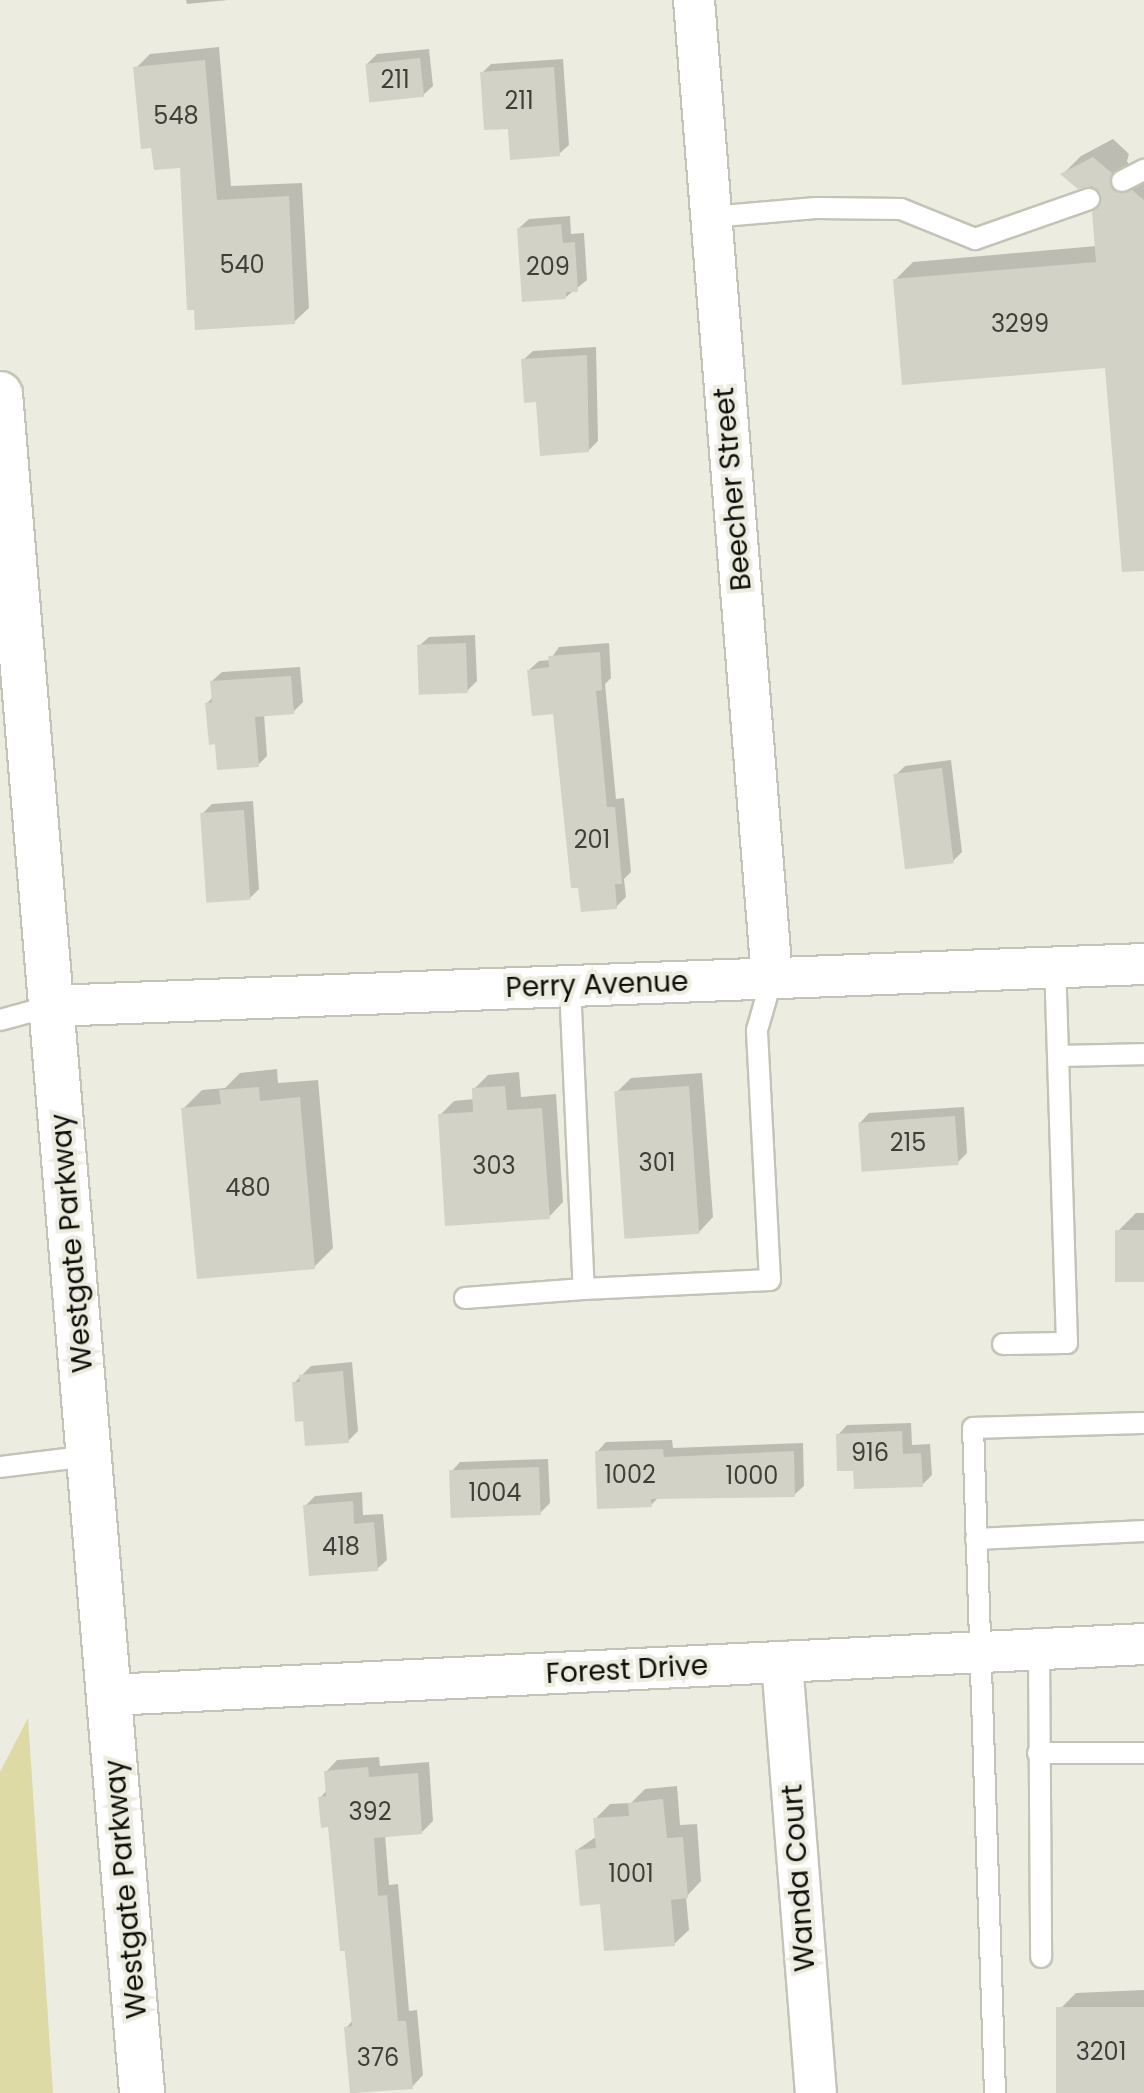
<!DOCTYPE html>
<style>
body{margin:0}
#map{position:relative;width:1144px;height:2093px;overflow:hidden;background:#edece0;font-family:Poppins,sans-serif}
div>[style]{position:absolute}
[style*='--x']{left:calc(var(--x)*1px);top:calc(var(--y)*1px);width:calc(var(--w)*1px);rotate:calc(var(--a)*1deg)}
.green>*{inset:0;background:#dddaa5}
.shadow>*{inset:0;background:#0003}
.building>*{inset:0;background:#d2d2c6;transform-origin:0 0}
.roads{filter:drop-shadow(2px 0 #c3c3b7) drop-shadow(-2px 0 #c3c3b7) drop-shadow(0 2px #c3c3b7) drop-shadow(0 -2px #c3c3b7)}
.lane>*{height:20px;margin:-10px;padding:0 10px;transform-origin:10px;border-radius:10px;background:#fff}
.street>*{height:40px;margin:-20px;padding:0 20px;transform-origin:20px;border-radius:20px;background:#fff}
.secondary>*{height:44px;margin:-22px;padding:0 22px;transform-origin:22px;border-radius:22px;background:#fff}
span{translate:-50% -50%;white-space:nowrap;text-align:center;line-height:1.15;-webkit-text-stroke:8px #edece0;paint-order:stroke}
.number-label{font-size:24px;color:#3f3f39}
.number-label span{-webkit-text-stroke-width:0}
.street-label{font-size:28px;color:#0e0e0a}
</style>
<div id="map">
<div class="green">
<i style="clip-path:polygon(28px 1718px,53px 2093px,0 2093px,0 1772px)"></i>
</div>
<div class="shadow">
<i style="clip-path:polygon(186px 0,228px 0,187px 4px)"></i>
<i style="clip-path:polygon(219px 47px,231px 186px,302px 183px,309px 308px,294px 322px,182px 165px,153px 146px,136px 68px,150px 54px)"></i>
<i style="clip-path:polygon(429px 49px,433px 86px,423px 95px,367px 64px,377px 54px)"></i>
<i style="clip-path:polygon(563px 59px,569px 145px,559px 154px,509px 127px,482px 73px,491px 64px)"></i>
<i style="clip-path:polygon(1113px 139px,1129px 154px,1127px 161px,1134px 175px,1144px 173px,1144px 558px,1107px 366px,895px 280px,913px 262px,1097px 246px,1103px 193px,1063px 174px,1081px 156px)"></i>
<i style="clip-path:polygon(570px 216px,571px 234px,584px 233px,587px 280px,566px 297px,519px 228px,529px 219px)"></i>
<i style="clip-path:polygon(596px 347px,598px 441px,589px 450px,523px 360px,533px 351px)"></i>
<i style="clip-path:polygon(475px 635px,477px 681px,467px 691px,419px 646px,429px 637px)"></i>
<i style="clip-path:polygon(609px 643px,611px 678px,605px 684px,616px 799px,624px 798px,631px 872px,624px 879px,626px 897px,616px 907px,555px 712px,529px 670px,539px 661px,550px 660px,559px 647px)"></i>
<i style="clip-path:polygon(300px 667px,303px 702px,293px 712px,264px 714px,267px 756px,258px 765px,217px 742px,207px 703px,213px 697px,212px 681px,222px 672px)"></i>
<i style="clip-path:polygon(951px 760px,962px 852px,953px 861px,895px 776px,905px 766px)"></i>
<i style="clip-path:polygon(253px 801px,259px 889px,250px 898px,202px 814px,212px 804px)"></i>
<i style="clip-path:polygon(277px 1069px,278px 1083px,318px 1080px,333px 1248px,314px 1267px,183px 1109px,202px 1090px,225px 1088px,240px 1073px)"></i>
<i style="clip-path:polygon(519px 1072px,521px 1097px,556px 1094px,563px 1202px,549px 1217px,440px 1115px,454px 1101px,474px 1099px,474px 1089px,488px 1075px)"></i>
<i style="clip-path:polygon(702px 1073px,713px 1217px,699px 1232px,616px 1093px,631px 1078px)"></i>
<i style="clip-path:polygon(964px 1107px,967px 1153px,957px 1163px,860px 1123px,869px 1113px)"></i>
<i style="clip-path:polygon(1136px 1213px,1144px 1213px,1144px 1280px,1117px 1232px)"></i>
<i style="clip-path:polygon(352px 1362px,358px 1431px,348px 1441px,305px 1419px,294px 1383px,311px 1366px)"></i>
<i style="clip-path:polygon(911px 1423px,912px 1445px,930px 1444px,932px 1475px,922px 1485px,855px 1469px,838px 1435px,847px 1425px)"></i>
<i style="clip-path:polygon(672px 1440px,673px 1448px,803px 1443px,804px 1486px,794px 1495px,659px 1497px,651px 1505px,597px 1452px,606px 1442px)"></i>
<i style="clip-path:polygon(548px 1459px,550px 1503px,540px 1513px,451px 1472px,460px 1462px)"></i>
<i style="clip-path:polygon(362px 1492px,363px 1515px,383px 1514px,387px 1560px,377px 1569px,305px 1506px,315px 1496px)"></i>
<i style="clip-path:polygon(379px 1757px,380px 1766px,429px 1762px,433px 1821px,422px 1832px,385px 1835px,389px 1885px,398px 1884px,409px 2011px,417px 2010px,423px 2075px,412px 2087px,352px 2093px,346px 2028px,353px 2020px,330px 1824px,320px 1798px,327px 1790px,326px 1772px,337px 1760px)"></i>
<i style="clip-path:polygon(677px 1786px,680px 1825px,697px 1824px,701px 1881px,686px 1897px,689px 1930px,674px 1944px,602px 1902px,577px 1850px,597px 1836px,595px 1819px,610px 1804px,631px 1803px,645px 1789px)"></i>
<i style="clip-path:polygon(1144px 1990px,1144px 2093px,1060px 2093px,1058px 2011px,1076px 1993px)"></i>
</div>
<div class="building">
<i style="left:420px;top:58px;width:39px;height:55px;rotate:84deg"></i>
<i style="clip-path:polygon(205px 60px,217px 200px,289px 196px,295px 324px,195px 330px,194px 310px,187px 310px,180px 168px,154px 170px,151px 148px,141px 149px,133px 67px)"></i>
<i style="clip-path:polygon(554px 67px,560px 156px,510px 160px,508px 129px,484px 130px,480px 72px)"></i>
<i style="clip-path:polygon(1093px 157px,1112px 173px,1114px 191px,1132px 190px,1144px 200px,1144px 571px,1122px 572px,1105px 368px,902px 385px,893px 279px,1096px 262px,1092px 212px,1099px 207px,1101px 194px,1092px 186px,1078px 189px,1060px 174px)"></i>
<i style="clip-path:polygon(561px 224px,563px 243px,575px 242px,578px 292px,566px 292px,566px 299px,522px 302px,517px 228px)"></i>
<i style="clip-path:polygon(587px 355px,589px 452px,540px 456px,536px 402px,524px 403px,521px 359px)"></i>
<i style="left:466px;top:643px;width:50px;height:49px;rotate:88deg"></i>
<i style="clip-path:polygon(600px 652px,602px 690px,596px 691px,607px 807px,615px 807px,622px 884px,615px 884px,617px 909px,581px 912px,578px 888px,571px 888px,553px 714px,532px 716px,527px 670px,549px 667px,548px 656px)"></i>
<i style="clip-path:polygon(291px 676px,294px 714px,255px 717px,259px 767px,217px 770px,215px 744px,209px 745px,205px 703px,212px 702px,210px 681px)"></i>
<i style="left:942px;top:768px;width:96px;height:49px;rotate:83deg"></i>
<i style="left:244px;top:810px;width:90px;height:44px;rotate:86deg"></i>
<i style="clip-path:polygon(505px 1086px,507px 1110px,542px 1108px,550px 1219px,445px 1226px,438px 1114px,473px 1112px,472px 1088px)"></i>
<i style="left:689px;top:1086px;width:148px;height:75px;rotate:86deg"></i>
<i style="clip-path:polygon(259px 1087px,260px 1101px,300px 1097px,315px 1269px,197px 1279px,181px 1108px,221px 1104px,219px 1090px)"></i>
<i style="left:955px;top:1116px;width:49px;height:97px;rotate:86deg"></i>
<i style="left:1144px;top:1230px;width:52px;height:29px;rotate:90deg"></i>
<i style="clip-path:polygon(343px 1371px,349px 1443px,305px 1446px,303px 1421px,295px 1422px,292px 1382px,300px 1382px,299px 1375px)"></i>
<i style="clip-path:polygon(902px 1431px,903px 1454px,921px 1453px,923px 1487px,854px 1489px,853px 1471px,837px 1471px,836px 1434px)"></i>
<i style="clip-path:polygon(663px 1449px,664px 1457px,794px 1451px,795px 1497px,651px 1499px,652px 1507px,597px 1509px,595px 1451px)"></i>
<i style="left:539px;top:1467px;width:48px;height:90px;rotate:88deg"></i>
<i style="clip-path:polygon(353px 1501px,354px 1524px,374px 1522px,378px 1571px,309px 1576px,303px 1505px)"></i>
<i style="clip-path:polygon(368px 1767px,369px 1777px,418px 1773px,422px 1834px,374px 1838px,378px 1896px,387px 1895px,398px 2021px,406px 2021px,413px 2089px,350px 2093px,344px 2027px,352px 2026px,345px 1951px,340px 1951px,328px 1827px,321px 1828px,318px 1797px,326px 1796px,324px 1771px)"></i>
<i style="clip-path:polygon(663px 1799px,667px 1838px,683px 1837px,688px 1898px,671px 1900px,675px 1946px,604px 1951px,600px 1904px,580px 1906px,575px 1850px,596px 1848px,593px 1818px,629px 1816px,628px 1803px)"></i>
<i style="left:1144px;top:2007px;width:86px;height:88px;rotate:90deg"></i>
</div>
<div class="roads">
<div class="lane">
<i style="--x:1122;--y:181;--w:25;--a:-27"></i>
<i style="--x:711;--y:217;--w:105;--a:-4.9"></i>
<i style="--x:816;--y:208;--w:85;--a:0.7"></i>
<i style="--x:901;--y:209;--w:80;--a:22.1"></i>
<i style="--x:975;--y:239;--w:121;--a:-19.3"></i>
<i style="--x:570;--y:986;--w:303;--a:87.4"></i>
<i style="--x:584;--y:1289;--w:186;--a:-2.8"></i>
<i style="--x:770;--y:1280;--w:250;--a:-93"></i>
<i style="--x:757;--y:1030;--w:54;--a:-73.9"></i>
<i style="--x:0;--y:1020;--w:53;--a:-15.4"></i>
<i style="--x:1058;--y:1056;--w:86;--a:-1.3"></i>
<i style="--x:465;--y:1298;--w:119;--a:-4.3"></i>
<i style="--x:1003;--y:1344;--w:64;--a:-0.9"></i>
<i style="--x:1067;--y:1343;--w:375;--a:-91.8"></i>
<i style="--x:0;--y:1467;--w:91;--a:-7"></i>
<i style="--x:976;--y:1539;--w:168;--a:-2.7"></i>
<i style="--x:1039;--y:1649;--w:308;--a:89.6"></i>
<i style="--x:1038;--y:1753;--w:106;--a:0"></i>
<i style="--x:995;--y:2093;--w:665;--a:-91.89"></i>
<i style="--x:973;--y:1428;--w:171;--a:-1.7"></i>
</div>
<div class="street">
<i style="--x:694;--y:0;--w:981;--a:85.44"></i>
<i style="--x:51;--y:1006;--w:1094;--a:-2.2"></i>
<i style="--x:782;--y:1662;--w:432;--a:85.5"></i>
<i style="--x:110;--y:1695;--w:1035;--a:-2.82"></i>
</div>
<div class="secondary">
<i style="--x:0;--y:394;--w:1705;--a:85.22"></i>
</div>
</div>
<div class="number-label">
<span style="left:395px;top:80px">211</span>
<span style="left:519px;top:101px">211</span>
<span style="left:176px;top:116px">548</span>
<span style="left:242px;top:265px">540</span>
<span style="left:548px;top:267px">209</span>
<span style="left:1020px;top:324px">3299</span>
<span style="left:592px;top:840px">201</span>
<span style="left:908px;top:1143px">215</span>
<span style="left:657px;top:1163px">301</span>
<span style="left:494px;top:1166px">303</span>
<span style="left:248px;top:1188px">480</span>
<span style="left:870px;top:1453px">916</span>
<span style="left:630px;top:1475px">1002</span>
<span style="left:752px;top:1476px">1000</span>
<span style="left:495px;top:1493px">1004</span>
<span style="left:341px;top:1547px">418</span>
<span style="left:370px;top:1812px">392</span>
<span style="left:631px;top:1874px">1001</span>
<span style="left:1101px;top:2052px">3201</span>
<span style="left:378px;top:2058px">376</span>
</div>
<div class="street-label">
<span style="left:733px;top:489px;rotate:-95deg">Beecher Street</span>
<span style="left:597px;top:985px;rotate:-2deg">Perry Avenue</span>
<span style="left:72px;top:1243px;rotate:-95deg">Westgate Parkway</span>
<span style="left:627px;top:1670px;rotate:-3deg">Forest Drive</span>
<span style="left:799px;top:1878px;rotate:-94deg">Wanda Court</span>
<span style="left:126px;top:1889px;rotate:-95deg">Westgate Parkway</span>
</div>
</div>
